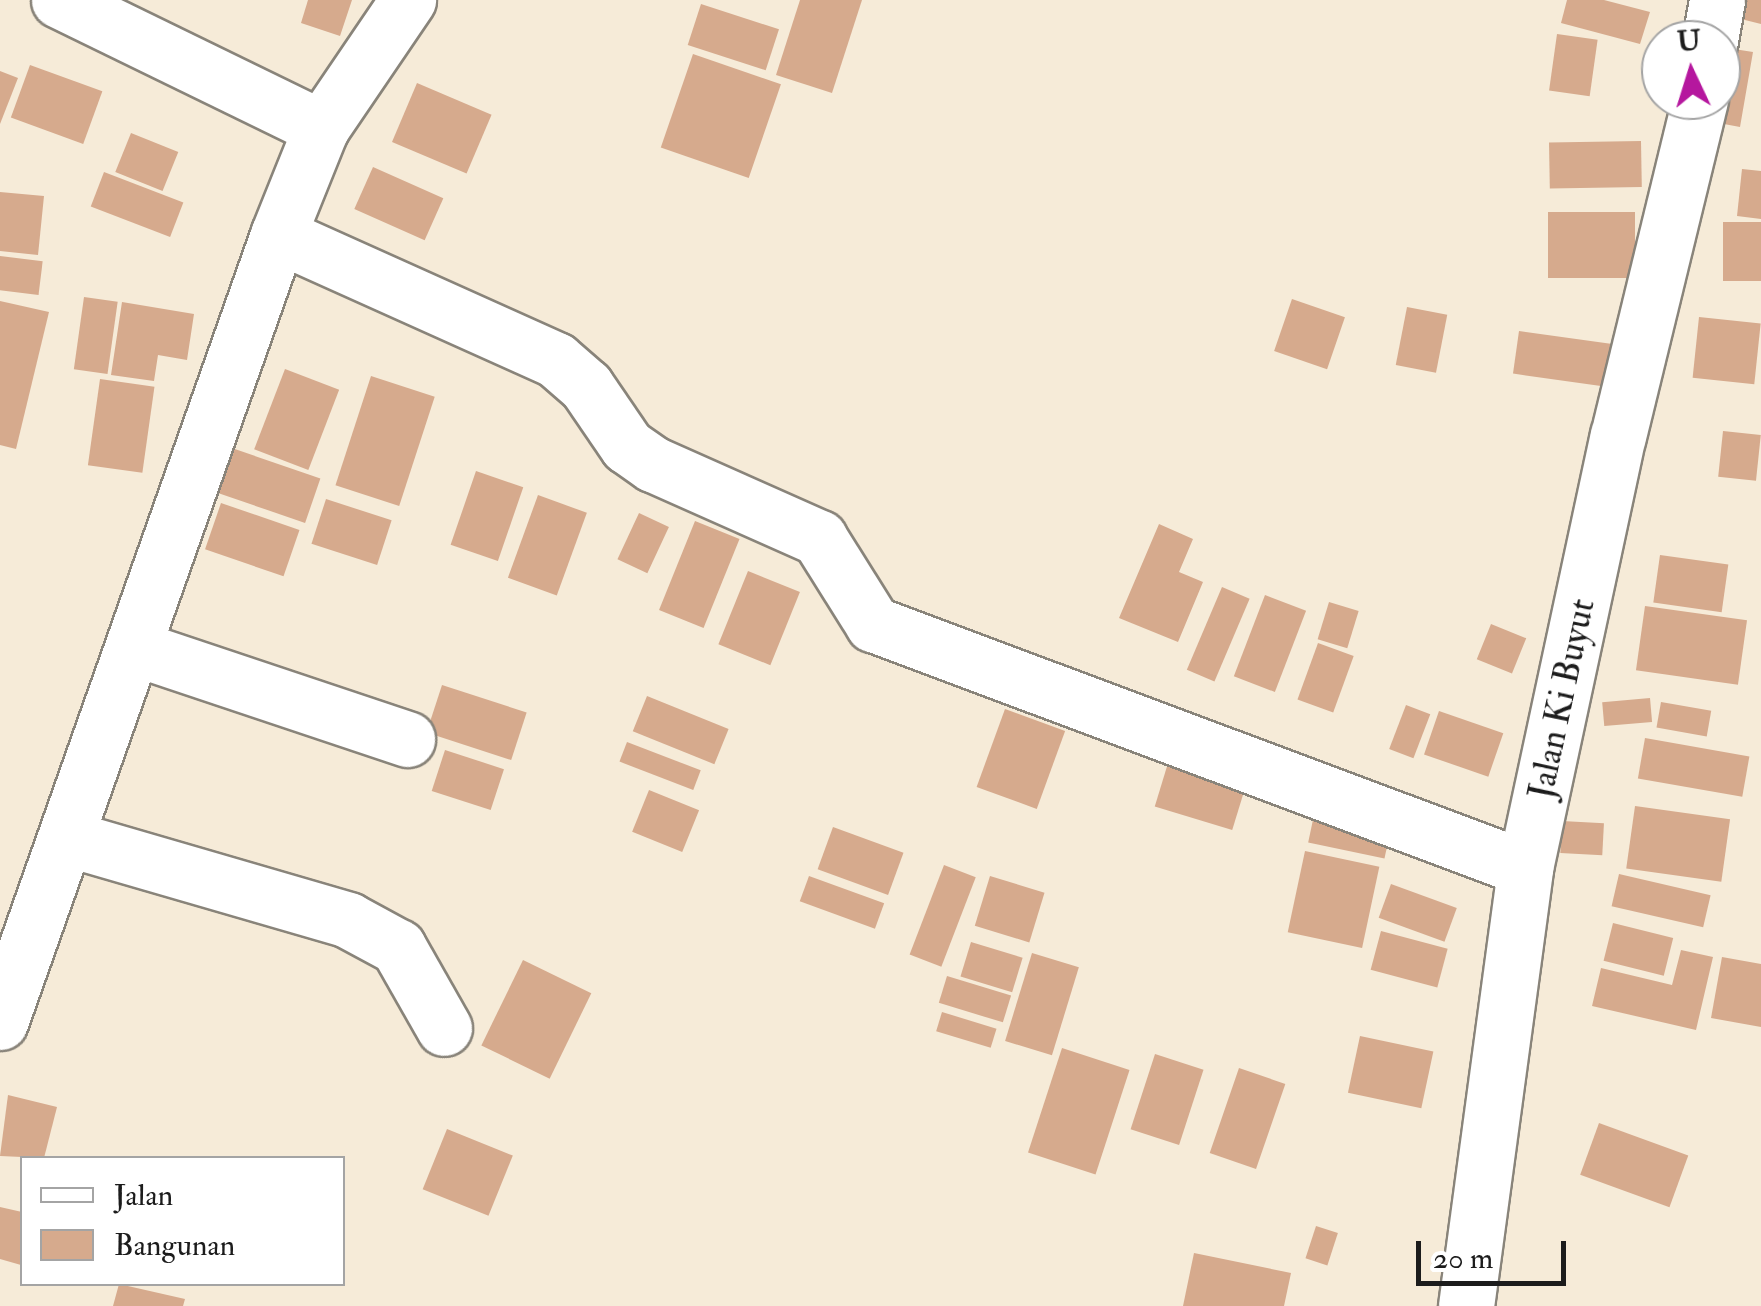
<!DOCTYPE html>
<style>
body{margin:0}
#map{position:relative;width:1761px;height:1306px;overflow:hidden;background:#f6ebd8;font-family:"IM FELL Double Pica",serif}
div>[style]{position:absolute}
[style*='--x']{left:calc(var(--x)*1px);top:calc(var(--y)*1px);width:calc(var(--w)*1px);rotate:calc(var(--a)*1deg)}
.building>*{inset:0;background:#d6aa8d;transform-origin:0 0}
.roads{filter:drop-shadow(2px 0 #89847a) drop-shadow(-2px 0 #89847a) drop-shadow(0 2px #89847a) drop-shadow(0 -2px #89847a)}
.minor>*{height:55px;margin:-27.5px;padding:0 27.5px;transform-origin:27.5px;border-radius:27.5px;background:#fff}
span{translate:-50% -50%;white-space:nowrap;text-align:center;line-height:1.15;-webkit-text-stroke:9px #fff;paint-order:stroke}
.street-label{font-size:35px;color:#1c1c1c}
.legend{position:absolute;left:20px;top:1156px;width:325px;height:130px;box-sizing:border-box;background:#fff;border:2px solid #a4a4a4;margin:0;padding:12px 18px;list-style:none;font-size:30px;color:#1c1c1c}
.legend li{display:flex;align-items:center;gap:20px;height:50px}
.legend b{width:50px;border:2px solid #a4a4a4}
.north{position:absolute;left:1641px;top:20px;width:100px;height:100px;box-sizing:border-box;background:#fff;border:2px solid #a4a4a4;border-radius:50%;rotate:356deg;font-size:28px;font-weight:700;line-height:40px;text-align:center;color:#1c1c1c}
.north::after{content:'';display:block;margin:auto;width:35px;height:45px;background:#b5179e;clip-path:polygon(50% 0,100% 100%,50% 72%,0 100%)}
.scale{position:absolute;left:1416px;top:1241px;width:150px;height:45px;box-sizing:border-box;border:5px solid #1c1c1c;border-top:0;padding-left:12px;font-size:30px;line-height:35px;white-space:nowrap;color:#1c1c1c;-webkit-text-stroke:8px #fff;paint-order:stroke}
</style>
<div id="map">
<div class="building">
<i style="clip-path:polygon(308px 0,352px 0,340px 36px,301px 23px)"></i>
<i style="clip-path:polygon(800px 0,862px 0,832px 93px,776px 75px)"></i>
<i style="clip-path:polygon(1567px 0,1604px 0,1650px 12px,1640px 44px,1561px 23px)"></i>
<i style="clip-path:polygon(1733px 0,1761px 0,1761px 24px,1729px 16px)"></i>
<i style="left:701px;top:4px;width:82px;height:43px;rotate:18deg"></i>
<i style="left:1557px;top:34px;width:41px;height:57px;rotate:8deg"></i>
<i style="clip-path:polygon(1721px 47px,1753px 52px,1740px 127px,1708px 121px,1721px 100px)"></i>
<i style="left:693px;top:54px;width:93px;height:99px;rotate:19deg"></i>
<i style="left:30px;top:65px;width:77px;height:56px;rotate:20deg"></i>
<i style="clip-path:polygon(0 71px,18px 78px,0 124px)"></i>
<i style="left:417px;top:83px;width:81px;height:64px;rotate:23deg"></i>
<i style="left:131px;top:133px;width:51px;height:42px;rotate:22deg"></i>
<i style="left:1641px;top:141px;width:46px;height:92px;rotate:89deg"></i>
<i style="left:373px;top:167px;width:77px;height:46px;rotate:24deg"></i>
<i style="clip-path:polygon(1742px 169px,1761px 171px,1761px 219px,1737px 216px)"></i>
<i style="left:104px;top:172px;width:85px;height:37px;rotate:21deg"></i>
<i style="clip-path:polygon(0 192px,44px 196px,38px 255px,0 251px)"></i>
<i style="left:1635px;top:212px;width:66px;height:87px;rotate:90deg"></i>
<i style="left:1761px;top:222px;width:59px;height:38px;rotate:90deg"></i>
<i style="left:0;top:256px;width:43px;height:34px;rotate:7deg"></i>
<i style="left:84px;top:297px;width:34px;height:73px;rotate:8deg"></i>
<i style="left:1292px;top:299px;width:56px;height:55px;rotate:19deg"></i>
<i style="clip-path:polygon(0 301px,49px 312px,16px 449px,0 445px)"></i>
<i style="clip-path:polygon(122px 302px,194px 314px,187px 360px,158px 355px,154px 381px,111px 375px)"></i>
<i style="left:1407px;top:307px;width:41px;height:59px;rotate:11deg"></i>
<i style="left:1699px;top:317px;width:62px;height:61px;rotate:6deg"></i>
<i style="left:1519px;top:331px;width:96px;height:43px;rotate:8deg"></i>
<i style="left:285px;top:369px;width:58px;height:86px;rotate:21deg"></i>
<i style="left:371px;top:376px;width:67px;height:115px;rotate:18deg"></i>
<i style="left:100px;top:379px;width:55px;height:87px;rotate:8deg"></i>
<i style="left:1723px;top:431px;width:38px;height:46px;rotate:6deg"></i>
<i style="left:223px;top:445px;width:103px;height:47px;rotate:19deg"></i>
<i style="left:476px;top:471px;width:50px;height:78px;rotate:19deg"></i>
<i style="left:538px;top:495px;width:52px;height:88px;rotate:20deg"></i>
<i style="left:326px;top:499px;width:69px;height:47px;rotate:18deg"></i>
<i style="left:221px;top:503px;width:83px;height:49px;rotate:19deg"></i>
<i style="left:639px;top:513px;width:33px;height:51px;rotate:25deg"></i>
<i style="left:695px;top:521px;width:48px;height:96px;rotate:22deg"></i>
<i style="clip-path:polygon(1159px 524px,1193px 539px,1179px 572px,1203px 582px,1178px 642px,1119px 618px)"></i>
<i style="left:1660px;top:555px;width:69px;height:48px;rotate:8deg"></i>
<i style="left:748px;top:571px;width:56px;height:79px;rotate:22deg"></i>
<i style="left:1222px;top:587px;width:30px;height:90px;rotate:23deg"></i>
<i style="left:1265px;top:595px;width:44px;height:87px;rotate:21deg"></i>
<i style="left:1329px;top:602px;width:31px;height:39px;rotate:17deg"></i>
<i style="left:1645px;top:606px;width:103px;height:65px;rotate:8deg"></i>
<i style="left:1491px;top:624px;width:38px;height:38px;rotate:22deg"></i>
<i style="left:1318px;top:643px;width:38px;height:60px;rotate:20deg"></i>
<i style="left:442px;top:685px;width:89px;height:50px;rotate:18deg"></i>
<i style="left:647px;top:696px;width:88px;height:38px;rotate:22deg"></i>
<i style="left:1650px;top:698px;width:24px;height:48px;rotate:85deg"></i>
<i style="left:1661px;top:702px;width:51px;height:26px;rotate:10deg"></i>
<i style="left:1406px;top:705px;width:26px;height:47px;rotate:21deg"></i>
<i style="left:1005px;top:709px;width:64px;height:83px;rotate:20deg"></i>
<i style="left:1439px;top:711px;width:68px;height:46px;rotate:19deg"></i>
<i style="left:1645px;top:738px;width:106px;height:41px;rotate:10deg"></i>
<i style="left:627px;top:742px;width:79px;height:21px;rotate:21deg"></i>
<i style="left:445px;top:750px;width:62px;height:43px;rotate:18deg"></i>
<i style="left:1172px;top:750px;width:81px;height:59px;rotate:17deg"></i>
<i style="left:649px;top:790px;width:54px;height:45px;rotate:22deg"></i>
<i style="left:1635px;top:806px;width:96px;height:63px;rotate:8deg"></i>
<i style="left:1314px;top:815px;width:78px;height:28px;rotate:12deg"></i>
<i style="left:1562px;top:821px;width:42px;height:32px;rotate:3deg"></i>
<i style="left:833px;top:827px;width:75px;height:45px;rotate:20deg"></i>
<i style="left:1305px;top:851px;width:76px;height:83px;rotate:12deg"></i>
<i style="left:944px;top:865px;width:34px;height:96px;rotate:21deg"></i>
<i style="left:1619px;top:874px;width:94px;height:33px;rotate:13deg"></i>
<i style="left:809px;top:876px;width:80px;height:27px;rotate:20deg"></i>
<i style="left:990px;top:876px;width:57px;height:52px;rotate:17deg"></i>
<i style="left:1391px;top:884px;width:70px;height:36px;rotate:20deg"></i>
<i style="left:1613px;top:923px;width:62px;height:39px;rotate:14deg"></i>
<i style="left:1381px;top:931px;width:69px;height:40px;rotate:15deg"></i>
<i style="left:971px;top:942px;width:54px;height:36px;rotate:17deg"></i>
<i style="clip-path:polygon(1681px 950px,1713px 957px,1696px 1030px,1592px 1006px,1601px 968px,1672px 985px)"></i>
<i style="left:1032px;top:953px;width:49px;height:92px;rotate:17deg"></i>
<i style="clip-path:polygon(1722px 957px,1761px 964px,1761px 1027px,1711px 1018px)"></i>
<i style="left:523px;top:960px;width:76px;height:95px;rotate:26deg"></i>
<i style="left:947px;top:976px;width:67px;height:28px;rotate:17deg"></i>
<i style="left:942px;top:1012px;width:57px;height:20px;rotate:17deg"></i>
<i style="left:1360px;top:1036px;width:75px;height:58px;rotate:12deg"></i>
<i style="left:1062px;top:1048px;width:71px;height:110px;rotate:18deg"></i>
<i style="left:1155px;top:1054px;width:51px;height:79px;rotate:18deg"></i>
<i style="left:1239px;top:1068px;width:49px;height:90px;rotate:19deg"></i>
<i style="clip-path:polygon(8px 1095px,57px 1107px,44px 1158px,0 1156px)"></i>
<i style="left:1599px;top:1123px;width:95px;height:55px;rotate:20deg"></i>
<i style="left:447px;top:1129px;width:71px;height:65px;rotate:22deg"></i>
<i style="clip-path:polygon(0 1207px,22px 1212px,21px 1265px,0 1259px)"></i>
<i style="left:1316px;top:1226px;width:23px;height:34px;rotate:18deg"></i>
<i style="clip-path:polygon(1194px 1253px,1291px 1273px,1284px 1306px,1183px 1306px)"></i>
<i style="clip-path:polygon(119px 1284px,185px 1299px,183px 1306px,113px 1306px)"></i>
</div>
<div class="roads">
<div class="minor">
<i style="--x:59;--y:0;--w:292;--a:26"></i>
<i style="--x:1710;--y:40;--w:41;--a:-80.1"></i>
<i style="--x:278;--y:235;--w:305;--a:24.2"></i>
<i style="--x:556;--y:360;--w:40;--a:41"></i>
<i style="--x:586;--y:386;--w:73;--a:55.7"></i>
<i style="--x:627;--y:446;--w:32;--a:35"></i>
<i style="--x:653;--y:464;--w:182;--a:24"></i>
<i style="--x:819;--y:538;--w:102;--a:57.9"></i>
<i style="--x:873;--y:624;--w:696;--a:20.52"></i>
<i style="--x:135;--y:648;--w:287;--a:18.5"></i>
<i style="--x:70;--y:839;--w:290;--a:16.2"></i>
<i style="--x:348;--y:920;--w:57;--a:28.4"></i>
<i style="--x:398;--y:947;--w:93;--a:60.4"></i>
<i style="--x:0;--y:1022;--w:835;--a:-70.54"></i>
<i style="--x:278;--y:235;--w:115;--a:-68.1"></i>
<i style="--x:321;--y:128;--w:155;--a:-55.8"></i>
<i style="--x:1466;--y:1306;--w:442;--a:-82.3"></i>
<i style="--x:1525;--y:868;--w:442;--a:-77.9"></i>
<i style="--x:1618;--y:436;--w:346;--a:-76.3"></i>
</div>
</div>
<div class="street-label">
<span style="left:1562px;top:699px;rotate:-78deg">Jalan Ki Buyut</span>
</div>
<ul class="legend">
<li><b style="height:12px;background:#fff"></b>Jalan</li>
<li><b style="height:28px;background:#d6aa8d"></b>Bangunan</li>
</ul>
<div class="north">U</div>
<div class="scale">20 m</div>
</div>
